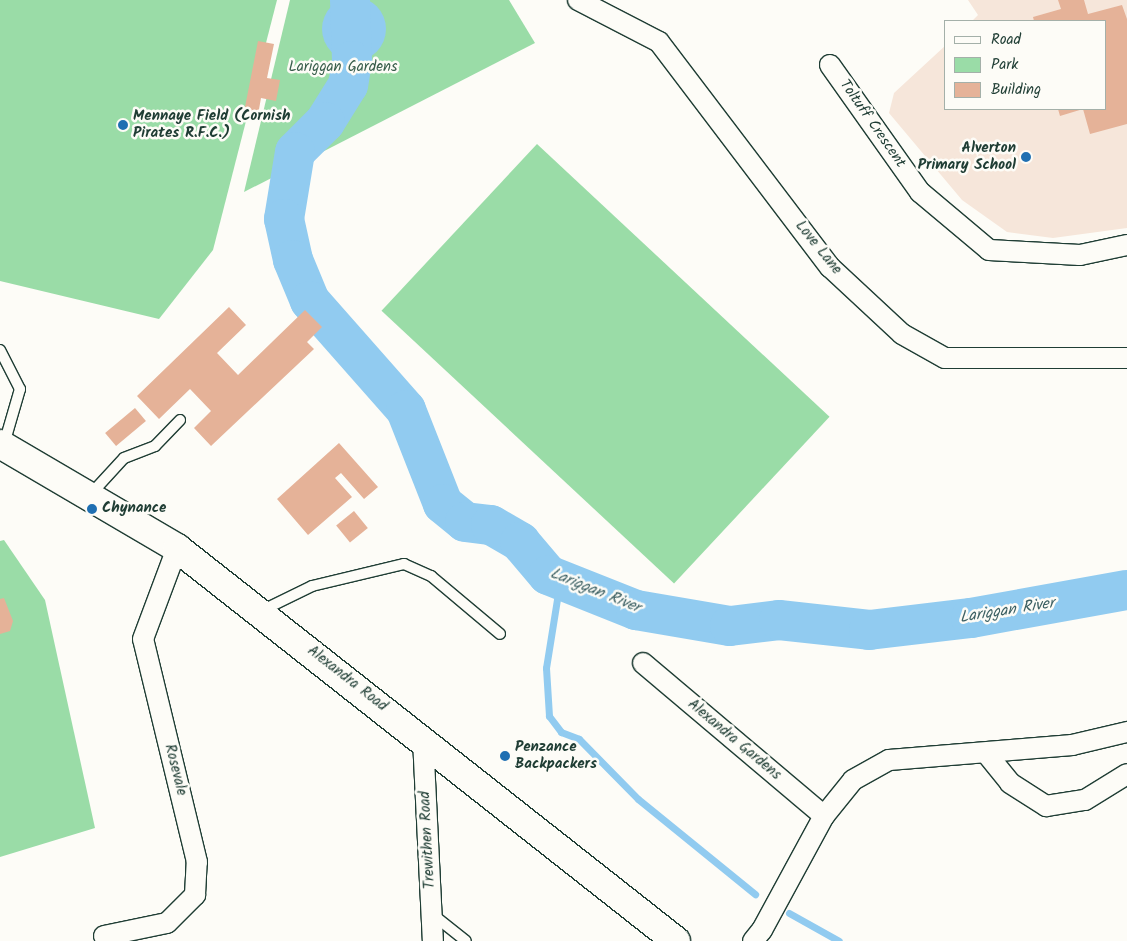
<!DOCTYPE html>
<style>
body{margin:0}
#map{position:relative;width:1127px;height:941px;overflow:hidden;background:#fdfcf7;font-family:Kalam,sans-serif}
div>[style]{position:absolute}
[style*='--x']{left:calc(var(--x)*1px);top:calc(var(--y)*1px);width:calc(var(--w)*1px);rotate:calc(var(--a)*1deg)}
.built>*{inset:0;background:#f6e6da}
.green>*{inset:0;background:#9adca7;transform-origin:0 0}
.water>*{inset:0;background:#91cbf0}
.round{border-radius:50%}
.stream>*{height:7px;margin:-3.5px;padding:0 3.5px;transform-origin:3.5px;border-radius:3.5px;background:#91cbf0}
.river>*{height:40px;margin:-20px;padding:0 20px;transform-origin:20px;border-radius:20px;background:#91cbf0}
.building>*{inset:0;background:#e5b298;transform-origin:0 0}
.roads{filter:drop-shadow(1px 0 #1f3d34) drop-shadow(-1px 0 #1f3d34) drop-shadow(0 1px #1f3d34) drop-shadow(0 -1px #1f3d34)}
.lane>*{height:10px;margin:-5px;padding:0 5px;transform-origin:5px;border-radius:5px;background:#fdfcf7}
.street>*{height:20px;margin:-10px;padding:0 10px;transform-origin:10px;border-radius:10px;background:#fdfcf7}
.secondary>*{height:28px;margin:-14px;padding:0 14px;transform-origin:14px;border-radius:14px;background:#fdfcf7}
.dots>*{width:14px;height:14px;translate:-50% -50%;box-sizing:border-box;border:2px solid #fdfcf7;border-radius:50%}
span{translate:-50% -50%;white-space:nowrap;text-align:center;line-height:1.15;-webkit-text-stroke:5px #fdfcf7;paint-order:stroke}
.park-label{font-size:15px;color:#385d4b}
.poi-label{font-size:15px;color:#1f3d34;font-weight:700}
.left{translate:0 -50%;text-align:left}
.right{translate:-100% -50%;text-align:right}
.street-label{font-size:15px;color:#1f3d34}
.water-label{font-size:16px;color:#3c6063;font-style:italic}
.legend{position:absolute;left:944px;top:20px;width:162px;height:90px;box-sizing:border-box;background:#fdfcf7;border:1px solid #a4b0a9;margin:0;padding:6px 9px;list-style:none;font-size:15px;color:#1f3d34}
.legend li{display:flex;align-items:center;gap:10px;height:25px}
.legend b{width:25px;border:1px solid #a4b0a9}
</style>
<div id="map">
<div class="built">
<i style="clip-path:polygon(968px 0,1127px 0,1127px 228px,1053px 238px,1007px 232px,962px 200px,889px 113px,894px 93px,946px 45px,946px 109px,1106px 109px,1106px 21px,972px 21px,978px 15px)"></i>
</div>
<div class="green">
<i style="clip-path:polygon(0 0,277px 0,213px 250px,159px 319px,0 281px)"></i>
<i style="clip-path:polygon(290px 0,509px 0,535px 43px,244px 192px)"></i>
<i style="left:537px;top:144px;width:400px;height:228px;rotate:43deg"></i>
<i style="clip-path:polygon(4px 540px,45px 600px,95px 828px,0 857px,0 541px)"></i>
</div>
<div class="water">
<i class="round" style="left:322px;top:-3px;width:64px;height:64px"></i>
</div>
<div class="stream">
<i style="--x:548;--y:575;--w:21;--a:61"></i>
<i style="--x:558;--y:593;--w:76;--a:99.1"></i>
<i style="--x:546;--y:668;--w:48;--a:86.4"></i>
<i style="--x:549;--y:716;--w:20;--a:53"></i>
<i style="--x:561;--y:732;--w:19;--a:21"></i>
<i style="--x:579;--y:739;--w:84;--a:45.5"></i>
<i style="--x:638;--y:799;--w:151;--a:39.1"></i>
<i style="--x:789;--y:913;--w:57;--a:29.2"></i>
</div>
<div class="river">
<i style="--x:350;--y:0;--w:61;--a:88.1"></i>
<i style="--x:352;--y:61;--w:24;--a:99"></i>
<i style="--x:348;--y:85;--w:44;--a:121.9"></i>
<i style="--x:325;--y:122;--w:42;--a:135"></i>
<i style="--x:295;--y:152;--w:68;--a:99.3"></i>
<i style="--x:284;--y:219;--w:42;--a:77.6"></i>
<i style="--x:293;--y:260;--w:44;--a:67.5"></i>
<i style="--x:310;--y:301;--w:145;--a:48.6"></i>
<i style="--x:406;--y:410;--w:101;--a:68.5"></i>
<i style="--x:443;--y:504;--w:28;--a:39"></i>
<i style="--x:465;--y:522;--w:26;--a:7"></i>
<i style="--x:491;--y:525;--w:34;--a:30"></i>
<i style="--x:520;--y:542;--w:43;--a:49.7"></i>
<i style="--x:548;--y:575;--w:95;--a:21.7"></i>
<i style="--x:636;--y:610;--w:95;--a:9.7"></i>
<i style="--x:730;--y:626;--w:49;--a:-7"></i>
<i style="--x:779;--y:620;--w:91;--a:6.3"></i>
<i style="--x:869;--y:630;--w:103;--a:-6.7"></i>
<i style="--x:971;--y:618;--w:158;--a:-10.2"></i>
</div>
<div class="building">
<i style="clip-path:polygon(1058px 0,1084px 0,1088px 14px,1122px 5px,1127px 19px,1127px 124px,1090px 134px,1083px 109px,1060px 116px,1058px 109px,1106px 109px,1106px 21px,1034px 21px,1033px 17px,1061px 9px)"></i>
<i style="clip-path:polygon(258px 41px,274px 44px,267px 78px,280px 80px,276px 101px,261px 98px,258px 115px,244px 112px)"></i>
<i style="clip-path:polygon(229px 307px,246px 325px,217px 353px,238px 375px,305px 310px,322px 327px,307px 342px,314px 349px,211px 446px,194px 428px,211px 411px,190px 389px,159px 419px,137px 396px)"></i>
<i style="left:135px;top:408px;width:17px;height:39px;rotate:50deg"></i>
<i style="clip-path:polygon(339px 443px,378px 487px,364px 499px,341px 473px,335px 478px,352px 497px,308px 535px,277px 499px)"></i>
<i style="left:354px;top:511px;width:22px;height:23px;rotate:51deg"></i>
<i style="clip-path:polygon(4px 598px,13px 621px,10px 631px,0 634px,0 599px)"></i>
</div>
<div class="roads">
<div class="lane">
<i style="--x:0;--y:350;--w:44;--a:62.9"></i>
<i style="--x:20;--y:389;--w:57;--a:106.2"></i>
<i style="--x:90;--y:495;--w:50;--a:-47.4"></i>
<i style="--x:124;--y:458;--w:33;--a:-21"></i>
<i style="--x:155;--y:446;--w:36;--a:-46"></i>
<i style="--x:261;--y:611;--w:57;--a:-26.1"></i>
<i style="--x:312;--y:586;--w:95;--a:-13.4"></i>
<i style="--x:404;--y:564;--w:30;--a:24"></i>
<i style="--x:431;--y:576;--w:90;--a:40"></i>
<i style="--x:432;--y:914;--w:43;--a:38.5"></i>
</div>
<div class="street">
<i style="--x:578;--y:0;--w:91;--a:27.4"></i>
<i style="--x:659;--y:42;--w:283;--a:52.8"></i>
<i style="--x:830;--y:267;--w:98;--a:42.9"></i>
<i style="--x:902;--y:334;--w:49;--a:29.2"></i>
<i style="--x:945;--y:358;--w:182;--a:0"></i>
<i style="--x:830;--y:65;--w:156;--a:54.7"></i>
<i style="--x:920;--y:192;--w:90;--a:40"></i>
<i style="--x:989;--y:250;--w:91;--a:3.1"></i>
<i style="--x:1080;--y:255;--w:48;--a:-12"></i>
<i style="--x:643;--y:663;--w:237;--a:40.2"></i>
<i style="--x:423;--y:739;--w:202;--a:87.2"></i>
<i style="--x:986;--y:753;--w:38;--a:51"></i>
<i style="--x:1010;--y:783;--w:43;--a:32.6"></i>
<i style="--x:1046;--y:806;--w:39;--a:-9"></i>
<i style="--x:1085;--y:800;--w:49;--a:-31.8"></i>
<i style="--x:104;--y:936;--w:64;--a:-11.7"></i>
<i style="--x:167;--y:923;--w:40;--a:-45"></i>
<i style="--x:195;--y:895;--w:33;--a:-87"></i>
<i style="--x:197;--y:862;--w:229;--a:-103.6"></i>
<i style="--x:143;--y:639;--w:97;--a:-69.5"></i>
<i style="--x:753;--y:941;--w:14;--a:-51"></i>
<i style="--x:762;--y:930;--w:130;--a:-61.5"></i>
<i style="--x:824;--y:816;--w:46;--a:-51.1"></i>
<i style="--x:853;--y:780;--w:41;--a:-29.1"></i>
<i style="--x:889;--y:760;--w:184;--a:-4.7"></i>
<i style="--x:1072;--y:745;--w:57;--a:-13.3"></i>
</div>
<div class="secondary">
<i style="--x:0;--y:444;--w:205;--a:30.4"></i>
<i style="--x:177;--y:548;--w:635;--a:38.22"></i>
</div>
</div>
<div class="dots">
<i style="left:123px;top:125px;background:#1f6fb2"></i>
<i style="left:1026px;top:157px;background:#1f6fb2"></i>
<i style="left:92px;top:509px;background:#1f6fb2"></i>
<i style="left:505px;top:756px;background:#1f6fb2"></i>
</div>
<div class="park-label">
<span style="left:343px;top:68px">Lariggan Gardens</span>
</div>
<div class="poi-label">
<span class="left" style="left:133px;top:125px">Mennaye Field (Cornish<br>Pirates R.F.C.)</span>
<span class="right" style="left:1016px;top:157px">Alverton<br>Primary School</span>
<span class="left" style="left:102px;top:509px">Chynance</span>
<span class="left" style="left:515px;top:756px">Penzance<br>Backpackers</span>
</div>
<div class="street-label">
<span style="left:872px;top:124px;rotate:55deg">Toltuff Crescent</span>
<span style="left:818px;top:248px;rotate:51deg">Love Lane</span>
<span style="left:347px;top:679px;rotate:38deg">Alexandra Road</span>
<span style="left:734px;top:740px;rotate:40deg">Alexandra Gardens</span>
<span style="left:175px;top:770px;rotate:76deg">Rosevale</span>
<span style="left:428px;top:840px;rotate:-93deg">Trewithen Road</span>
</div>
<div class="water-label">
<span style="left:595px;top:591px;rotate:22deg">Lariggan River</span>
<span style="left:1007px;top:611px;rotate:-9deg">Lariggan River</span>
</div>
<ul class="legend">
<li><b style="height:6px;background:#fdfcf7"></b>Road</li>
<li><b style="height:14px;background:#9adca7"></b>Park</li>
<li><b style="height:14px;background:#e5b298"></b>Building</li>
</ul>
</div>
